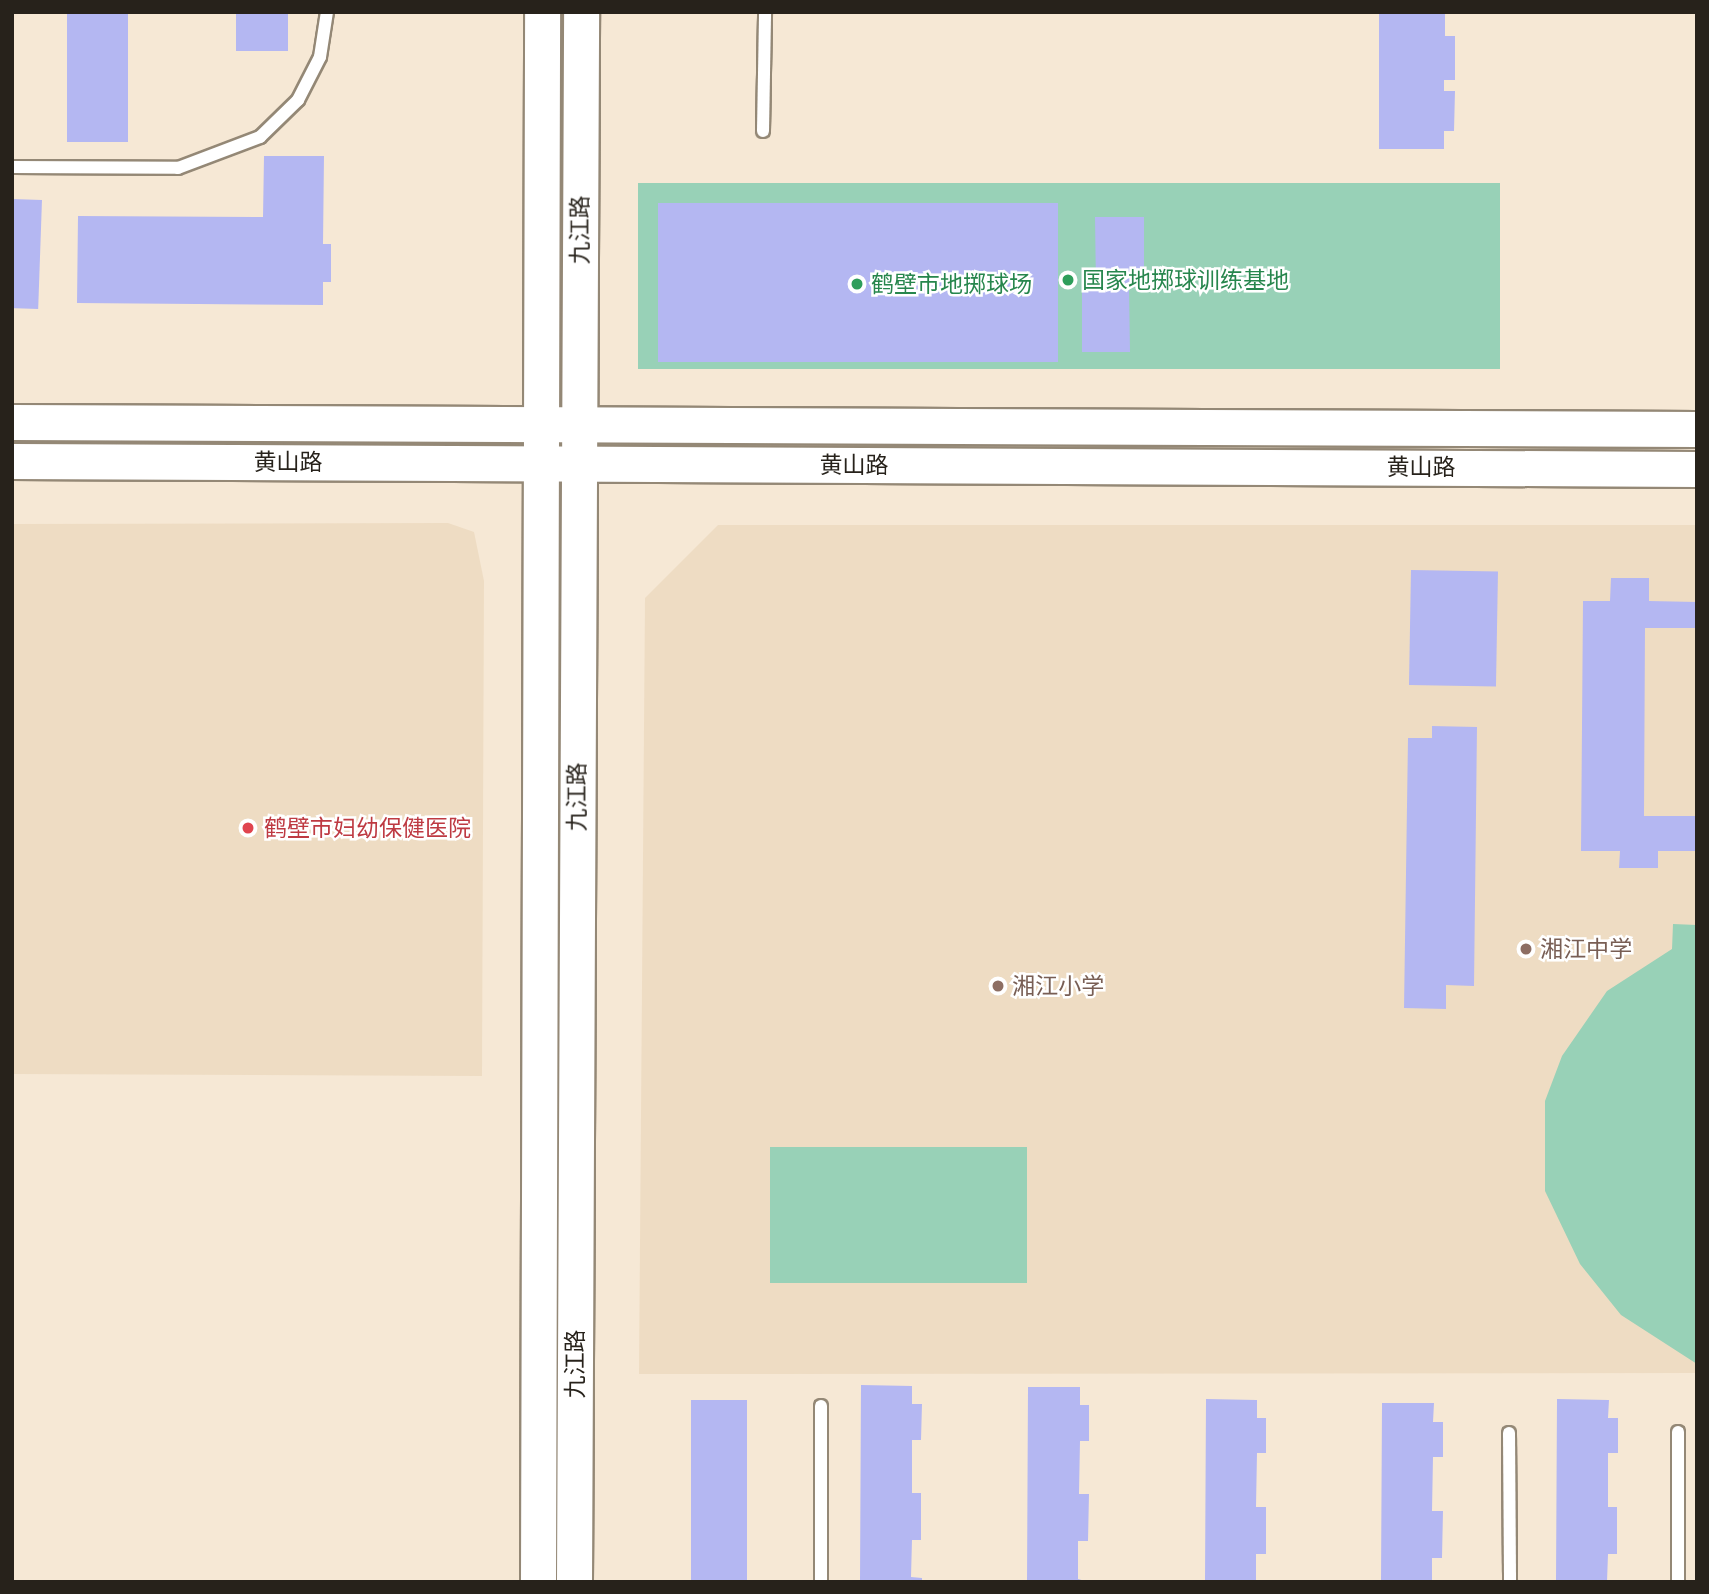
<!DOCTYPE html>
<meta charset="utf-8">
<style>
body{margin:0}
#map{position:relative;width:1709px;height:1594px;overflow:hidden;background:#f6e8d5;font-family:Raleway,"Noto Sans SC",sans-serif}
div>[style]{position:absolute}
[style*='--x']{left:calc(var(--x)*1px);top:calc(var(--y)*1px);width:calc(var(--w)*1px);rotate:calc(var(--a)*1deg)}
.built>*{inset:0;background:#eedcc3}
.green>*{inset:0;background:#98d1b7;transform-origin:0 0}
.building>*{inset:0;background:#b4b7f2;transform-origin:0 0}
.roads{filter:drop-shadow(2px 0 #948876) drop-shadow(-2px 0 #948876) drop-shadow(0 2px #948876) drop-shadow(0 -2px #948876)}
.lane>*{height:12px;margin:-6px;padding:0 6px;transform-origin:6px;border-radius:6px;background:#fff}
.secondary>*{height:35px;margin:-17.5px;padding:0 17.5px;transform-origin:17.5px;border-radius:17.5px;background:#fff}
.dots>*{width:19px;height:19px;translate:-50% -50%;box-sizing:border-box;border:4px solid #fff;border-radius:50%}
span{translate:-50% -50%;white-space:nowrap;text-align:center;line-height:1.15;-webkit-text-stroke:5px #fff;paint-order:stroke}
.street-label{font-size:23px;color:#27221b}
.leisure-label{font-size:23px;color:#27864d}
.left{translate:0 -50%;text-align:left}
.health-label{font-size:23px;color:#be3a42}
.education-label{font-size:23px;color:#785e54}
.frame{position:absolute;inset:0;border:14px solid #27221b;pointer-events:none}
</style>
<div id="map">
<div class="built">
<i style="clip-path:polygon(448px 523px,474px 532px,484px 581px,482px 1076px,12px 1074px,12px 524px)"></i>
<i style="clip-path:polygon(718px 525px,1697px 525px,1697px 1373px,639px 1374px,645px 598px)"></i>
</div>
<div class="green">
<i style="left:638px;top:183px;width:862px;height:186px"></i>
<i style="clip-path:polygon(1673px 924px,1697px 925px,1697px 1364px,1621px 1315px,1580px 1264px,1545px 1191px,1545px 1101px,1562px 1056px,1607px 991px,1672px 949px)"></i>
<i style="left:1027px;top:1147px;width:136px;height:257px;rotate:90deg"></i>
</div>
<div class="building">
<i style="left:67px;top:12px;width:61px;height:130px"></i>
<i style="left:236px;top:12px;width:52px;height:39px"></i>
<i style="clip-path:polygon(1379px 12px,1445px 12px,1445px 36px,1455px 36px,1455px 80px,1444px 80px,1444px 91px,1455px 91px,1454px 131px,1444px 131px,1444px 149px,1379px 149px)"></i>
<i style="clip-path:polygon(264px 156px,324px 156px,323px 244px,331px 244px,331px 282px,323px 282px,323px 305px,77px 303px,78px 216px,263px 217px)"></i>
<i style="left:12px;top:199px;width:30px;height:109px;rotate:2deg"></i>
<i style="left:658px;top:203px;width:400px;height:159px"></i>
<i style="clip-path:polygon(1095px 217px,1144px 217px,1144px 286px,1129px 287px,1130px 352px,1082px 352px,1082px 287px,1096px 287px)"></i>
<i style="left:1411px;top:570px;width:87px;height:115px;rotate:1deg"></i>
<i style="clip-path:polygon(1611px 578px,1649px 578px,1649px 601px,1697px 602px,1697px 628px,1645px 628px,1644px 816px,1697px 816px,1697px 851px,1658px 851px,1658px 868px,1619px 868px,1620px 851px,1581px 851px,1583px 601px,1610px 601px)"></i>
<i style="clip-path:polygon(1432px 726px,1477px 727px,1474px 986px,1446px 985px,1446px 1009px,1404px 1008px,1408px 738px,1432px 738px)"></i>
<i style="clip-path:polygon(861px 1385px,912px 1386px,912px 1404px,922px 1404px,921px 1440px,912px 1440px,912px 1493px,921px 1493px,921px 1540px,912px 1540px,911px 1577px,922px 1578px,922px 1582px,860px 1582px)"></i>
<i style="clip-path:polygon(1028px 1387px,1080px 1387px,1080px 1405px,1089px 1405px,1089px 1441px,1080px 1441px,1079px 1494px,1089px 1494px,1088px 1541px,1078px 1541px,1078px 1579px,1089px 1582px,1027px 1582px)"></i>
<i style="clip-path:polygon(1206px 1399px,1257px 1400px,1257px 1418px,1266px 1418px,1266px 1453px,1257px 1453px,1256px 1507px,1266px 1507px,1266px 1554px,1256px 1554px,1256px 1582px,1205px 1582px)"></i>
<i style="clip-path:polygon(1557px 1399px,1609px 1400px,1608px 1418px,1618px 1418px,1618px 1453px,1608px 1453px,1608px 1507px,1617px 1507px,1617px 1554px,1608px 1554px,1607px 1582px,1556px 1582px)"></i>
<i style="left:691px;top:1400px;width:56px;height:182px"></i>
<i style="clip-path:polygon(1382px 1403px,1434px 1403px,1433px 1422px,1443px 1422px,1443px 1457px,1433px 1457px,1432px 1511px,1443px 1511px,1442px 1558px,1432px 1558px,1432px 1582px,1381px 1582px)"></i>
</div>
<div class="roads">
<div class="lane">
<i style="--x:763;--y:131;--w:119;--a:-89"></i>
<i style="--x:12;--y:167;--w:166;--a:0.3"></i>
<i style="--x:178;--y:168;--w:88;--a:-20.7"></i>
<i style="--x:260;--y:137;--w:53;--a:-44.2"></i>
<i style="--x:298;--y:100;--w:48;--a:-62.9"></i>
<i style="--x:320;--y:57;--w:46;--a:-81.2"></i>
<i style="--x:821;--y:1406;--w:176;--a:90"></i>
<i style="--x:1509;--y:1433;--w:149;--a:89.6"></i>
<i style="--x:1678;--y:1582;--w:150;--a:-90"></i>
</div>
<div class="secondary">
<i style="--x:12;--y:422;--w:1685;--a:0.24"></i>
<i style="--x:12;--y:461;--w:1685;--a:0.27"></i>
<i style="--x:538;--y:1582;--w:1570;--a:-89.85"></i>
<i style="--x:574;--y:1582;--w:1570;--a:-89.74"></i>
</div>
</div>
<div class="dots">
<i style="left:1068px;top:280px;background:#2e9e5b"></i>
<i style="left:857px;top:284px;background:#2e9e5b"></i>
<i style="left:248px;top:828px;background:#e0444e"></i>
<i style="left:1526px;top:949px;background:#8d6e63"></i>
<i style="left:998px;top:986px;background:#8d6e63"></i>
</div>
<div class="street-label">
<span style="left:580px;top:230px;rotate:-90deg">九江路</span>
<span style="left:288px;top:462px">黄山路</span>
<span style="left:854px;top:465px">黄山路</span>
<span style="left:1421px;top:467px">黄山路</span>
<span style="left:577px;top:797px;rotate:-90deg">九江路</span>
<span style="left:575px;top:1364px;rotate:-90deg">九江路</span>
</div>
<div class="leisure-label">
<span class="left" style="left:1082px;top:280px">国家地掷球训练基地</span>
<span class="left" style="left:871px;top:284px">鹤壁市地掷球场</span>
</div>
<div class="health-label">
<span class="left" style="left:264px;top:828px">鹤壁市妇幼保健医院</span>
</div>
<div class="education-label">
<span class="left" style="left:1540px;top:949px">湘江中学</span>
<span class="left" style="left:1012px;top:986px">湘江小学</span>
</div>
<div class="frame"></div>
</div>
